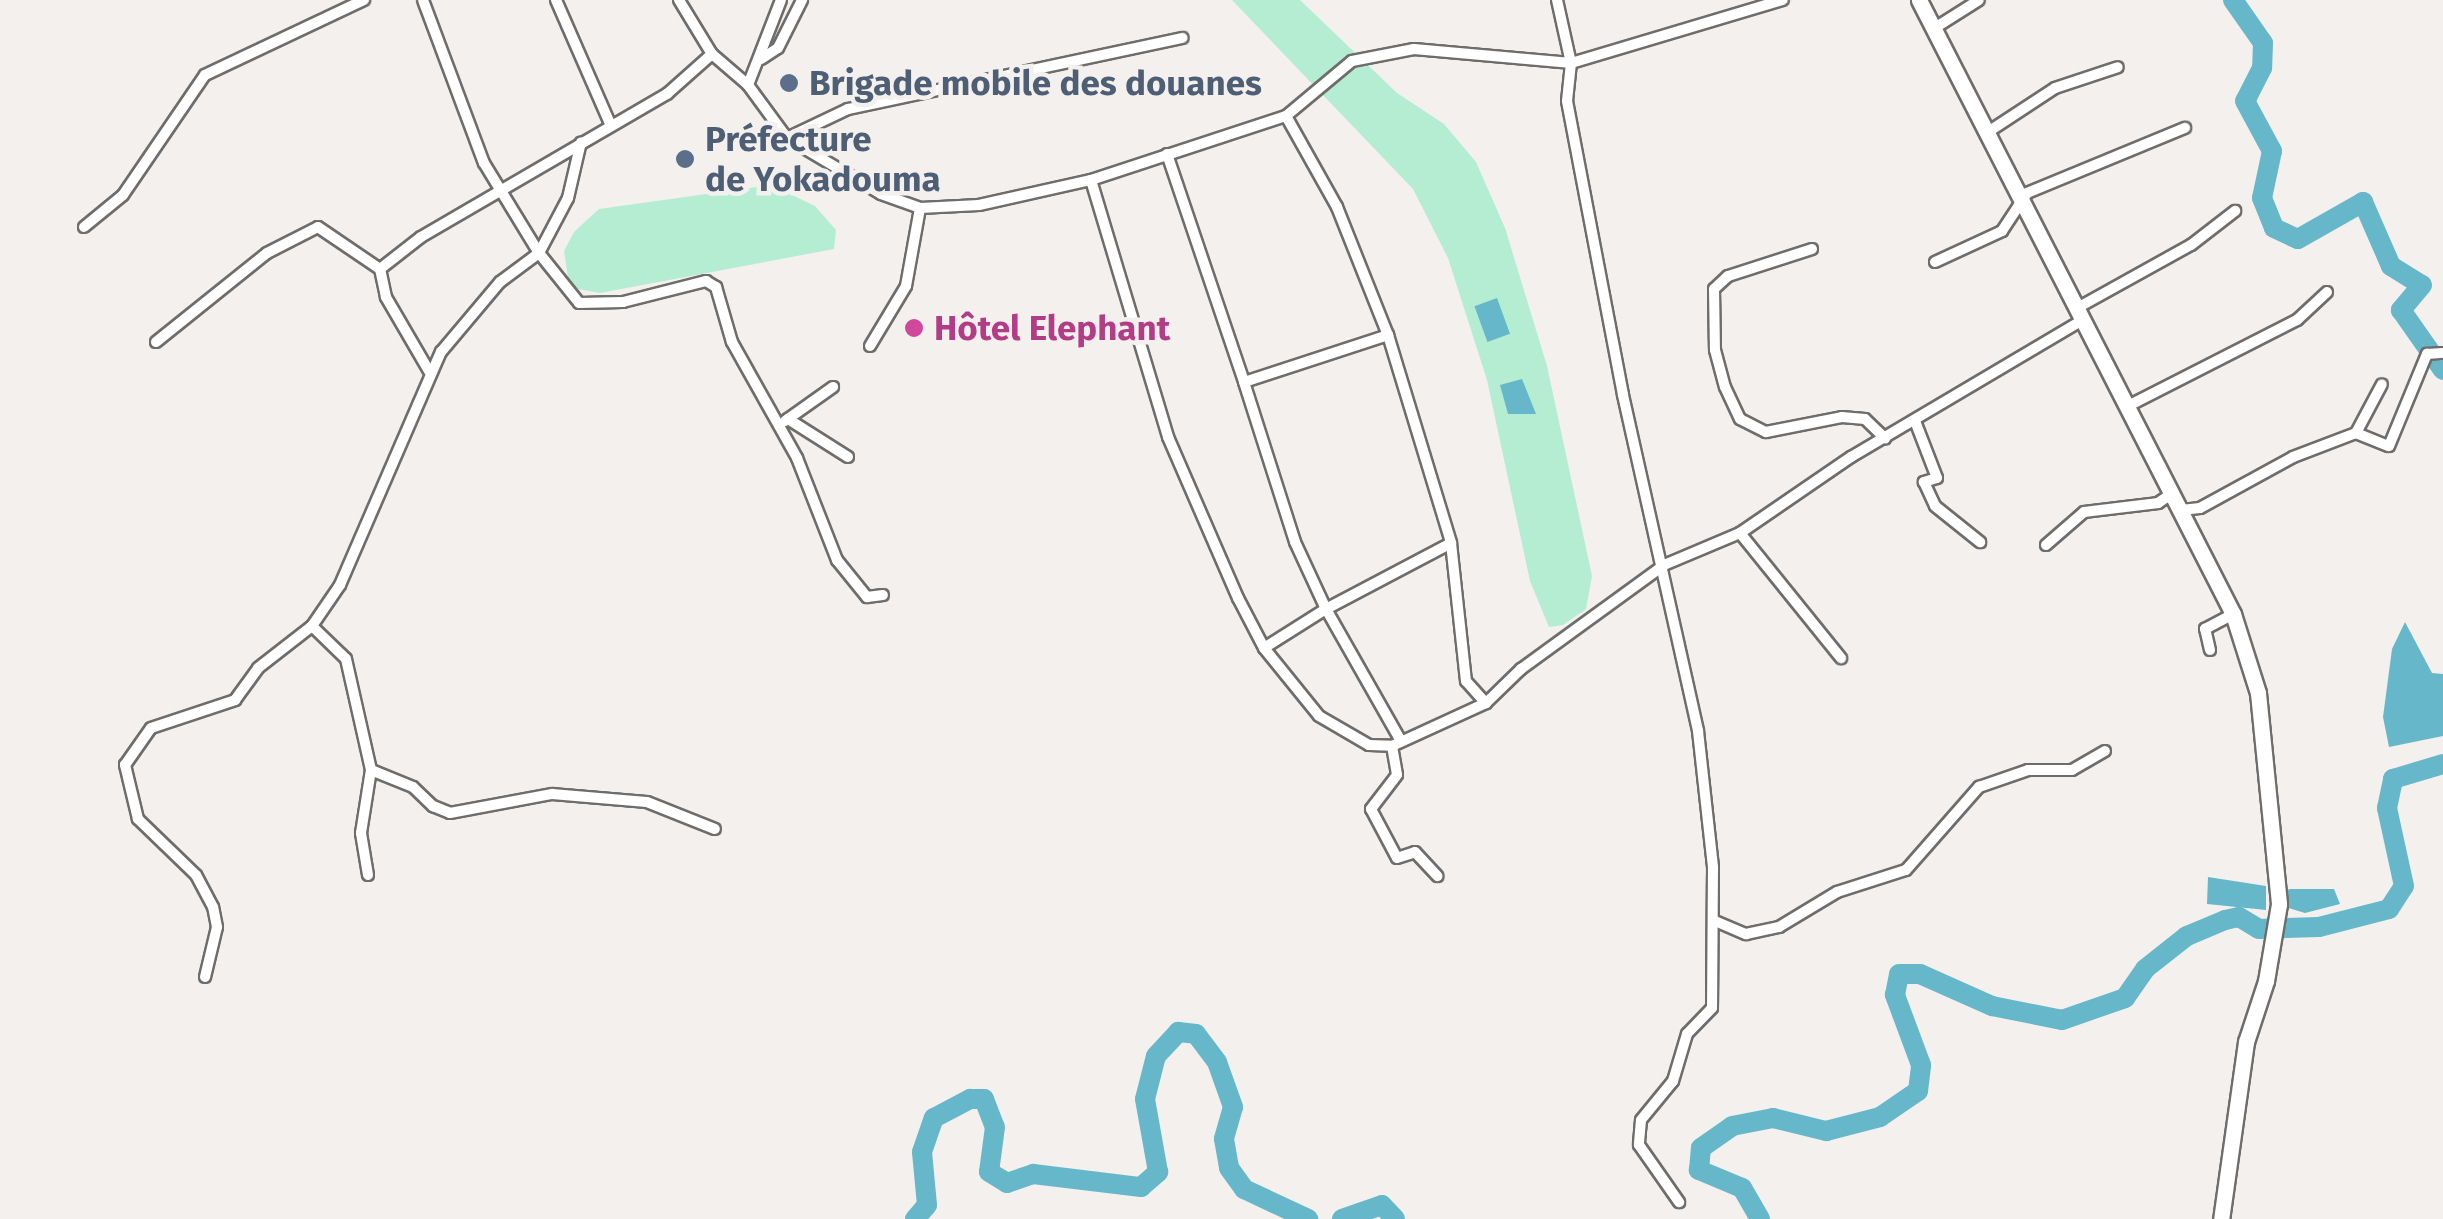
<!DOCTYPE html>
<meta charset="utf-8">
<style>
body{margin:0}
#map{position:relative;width:2443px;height:1219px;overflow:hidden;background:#f3f0ee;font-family:"Fira Sans",sans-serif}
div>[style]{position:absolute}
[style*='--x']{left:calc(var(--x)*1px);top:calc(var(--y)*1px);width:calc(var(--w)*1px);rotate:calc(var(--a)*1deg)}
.green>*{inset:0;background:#b4edd1}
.water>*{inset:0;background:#67b7ca;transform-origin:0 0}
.river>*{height:20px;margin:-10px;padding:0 10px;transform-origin:10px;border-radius:10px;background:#67b7ca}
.roads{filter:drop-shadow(2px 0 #6f6d6b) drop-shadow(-2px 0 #6f6d6b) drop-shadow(0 2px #6f6d6b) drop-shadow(0 -2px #6f6d6b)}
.street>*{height:10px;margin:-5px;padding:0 5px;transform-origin:5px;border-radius:5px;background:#fff}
.secondary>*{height:15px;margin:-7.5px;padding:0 7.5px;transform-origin:7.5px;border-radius:7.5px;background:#fff}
.dots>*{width:28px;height:28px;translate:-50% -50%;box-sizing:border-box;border:5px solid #f3f0ee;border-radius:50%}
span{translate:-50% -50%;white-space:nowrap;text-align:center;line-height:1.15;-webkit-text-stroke:9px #f3f0ee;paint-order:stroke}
.service-label{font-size:35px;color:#4e5e75;font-weight:700}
.left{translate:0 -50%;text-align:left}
.hotel-label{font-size:35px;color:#b23c85;font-weight:700}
</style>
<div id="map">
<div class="green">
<i style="clip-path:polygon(1232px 0,1300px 0,1397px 93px,1444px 124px,1476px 162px,1505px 228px,1547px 366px,1592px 576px,1586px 609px,1563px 625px,1549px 627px,1530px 581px,1487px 380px,1448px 258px,1413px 189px)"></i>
<i style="clip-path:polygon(771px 185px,815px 206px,836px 230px,834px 249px,600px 293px,578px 289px,568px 277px,564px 251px,574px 232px,599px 209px)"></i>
</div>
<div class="water">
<i style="left:1497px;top:298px;width:38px;height:24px;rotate:70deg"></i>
<i style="clip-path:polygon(1522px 379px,1536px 414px,1508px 414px,1500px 385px)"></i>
<i style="clip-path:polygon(2405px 622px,2432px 673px,2443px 674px,2443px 736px,2389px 747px,2383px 717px,2392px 649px)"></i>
<i style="clip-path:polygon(2208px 877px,2266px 886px,2266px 910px,2207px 904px)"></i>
<i style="clip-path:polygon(2290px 889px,2334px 889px,2340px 904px,2305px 913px,2282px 906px,2280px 893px)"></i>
</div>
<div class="river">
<i style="--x:2233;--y:0;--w:52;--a:55.1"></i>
<i style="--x:2263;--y:43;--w:25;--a:92"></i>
<i style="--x:2262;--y:68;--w:37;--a:117"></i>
<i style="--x:2245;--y:101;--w:57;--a:61.6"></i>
<i style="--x:2272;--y:151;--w:48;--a:102"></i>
<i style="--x:2262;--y:198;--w:32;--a:68"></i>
<i style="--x:2274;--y:228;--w:26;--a:25"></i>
<i style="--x:2298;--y:239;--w:75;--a:-29.6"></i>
<i style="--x:2363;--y:202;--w:70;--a:66.4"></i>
<i style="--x:2391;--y:266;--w:36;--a:32"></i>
<i style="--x:2422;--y:285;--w:33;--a:130"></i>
<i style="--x:2401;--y:310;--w:73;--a:55"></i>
<i style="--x:915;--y:1219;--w:18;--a:-49"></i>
<i style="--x:927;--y:1205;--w:53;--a:-95.4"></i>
<i style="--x:922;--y:1152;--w:36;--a:-71"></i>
<i style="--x:934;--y:1118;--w:41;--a:-27.8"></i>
<i style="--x:970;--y:1099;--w:14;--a:0"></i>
<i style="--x:984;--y:1099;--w:30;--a:69"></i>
<i style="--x:995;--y:1127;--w:45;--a:97.6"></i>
<i style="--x:989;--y:1172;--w:21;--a:31"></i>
<i style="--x:1007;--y:1183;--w:28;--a:-19"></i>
<i style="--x:1033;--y:1174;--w:109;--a:6.9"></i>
<i style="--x:1141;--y:1187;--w:23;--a:-41"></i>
<i style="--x:1158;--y:1172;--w:74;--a:-100.1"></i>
<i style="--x:1145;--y:1099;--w:44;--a:-75.7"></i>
<i style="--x:1156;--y:1056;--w:33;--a:-47"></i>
<i style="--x:1178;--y:1032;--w:18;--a:6"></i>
<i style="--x:1196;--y:1034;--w:35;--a:53"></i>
<i style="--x:1217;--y:1062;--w:48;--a:70.4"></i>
<i style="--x:1233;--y:1107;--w:33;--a:106"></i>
<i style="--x:1224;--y:1139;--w:29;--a:80"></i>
<i style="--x:1229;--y:1168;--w:26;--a:54"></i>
<i style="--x:1244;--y:1189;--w:71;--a:25.1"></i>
<i style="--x:1342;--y:1219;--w:42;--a:-19.3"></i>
<i style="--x:1382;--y:1205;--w:19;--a:47"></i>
<i style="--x:1760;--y:1219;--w:36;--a:-120"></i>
<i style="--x:1742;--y:1188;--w:47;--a:-157.3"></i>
<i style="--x:1699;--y:1170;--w:22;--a:-85"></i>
<i style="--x:1701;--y:1148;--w:38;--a:-35"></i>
<i style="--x:1732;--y:1126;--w:42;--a:-11"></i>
<i style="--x:1773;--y:1118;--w:55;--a:13.8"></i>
<i style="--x:1826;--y:1131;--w:56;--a:-14.5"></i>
<i style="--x:1880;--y:1117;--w:46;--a:-34.4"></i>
<i style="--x:1918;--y:1091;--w:26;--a:-83"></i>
<i style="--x:1921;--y:1065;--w:75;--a:-110.4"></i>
<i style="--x:1895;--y:995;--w:21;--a:-79"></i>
<i style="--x:1899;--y:974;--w:21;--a:0"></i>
<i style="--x:1920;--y:974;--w:79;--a:24"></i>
<i style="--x:1992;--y:1006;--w:71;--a:11.3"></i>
<i style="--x:2062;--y:1020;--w:67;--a:-19.2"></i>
<i style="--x:2125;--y:998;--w:35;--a:-55"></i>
<i style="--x:2145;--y:969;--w:53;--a:-38.2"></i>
<i style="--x:2187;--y:936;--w:41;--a:-22.8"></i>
<i style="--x:2225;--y:920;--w:14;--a:-12"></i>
<i style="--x:2239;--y:917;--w:23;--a:31"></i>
<i style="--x:2259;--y:929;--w:60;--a:-1.9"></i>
<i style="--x:2319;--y:927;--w:72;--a:-14.4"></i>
<i style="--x:2389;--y:909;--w:27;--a:-57"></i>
<i style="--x:2404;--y:886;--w:80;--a:-102.3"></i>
<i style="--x:2387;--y:808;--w:30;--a:-78"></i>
<i style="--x:2393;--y:779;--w:52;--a:-16.7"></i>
</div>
<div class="roads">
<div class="street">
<i style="--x:423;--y:0;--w:174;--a:69.5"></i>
<i style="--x:484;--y:163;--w:105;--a:58.6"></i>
<i style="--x:556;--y:0;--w:137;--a:66.4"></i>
<i style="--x:679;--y:0;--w:63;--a:58.6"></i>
<i style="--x:712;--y:54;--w:48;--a:40.7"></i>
<i style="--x:748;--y:85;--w:66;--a:53.7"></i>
<i style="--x:787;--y:138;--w:109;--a:30.8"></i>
<i style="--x:881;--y:194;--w:41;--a:19.7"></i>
<i style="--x:920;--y:208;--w:59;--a:-2.9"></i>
<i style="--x:979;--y:205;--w:115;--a:-12.6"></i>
<i style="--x:1091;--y:180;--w:268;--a:73.3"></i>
<i style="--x:1168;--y:437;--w:176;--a:66.5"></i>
<i style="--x:1238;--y:598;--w:56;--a:62.5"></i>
<i style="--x:1264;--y:648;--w:87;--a:51"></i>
<i style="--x:1319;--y:716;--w:58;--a:30.1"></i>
<i style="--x:1369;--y:745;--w:23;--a:2"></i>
<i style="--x:1392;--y:746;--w:103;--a:-24.6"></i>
<i style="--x:1486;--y:703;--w:49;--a:-44.2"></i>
<i style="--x:1521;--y:669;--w:177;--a:-36"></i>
<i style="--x:1664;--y:565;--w:82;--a:-22.8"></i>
<i style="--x:1740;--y:533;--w:135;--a:-34.4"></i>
<i style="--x:1851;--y:457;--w:271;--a:-30.6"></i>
<i style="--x:1557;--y:0;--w:65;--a:77.5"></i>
<i style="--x:1571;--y:63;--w:38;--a:96"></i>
<i style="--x:1567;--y:101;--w:299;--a:79.2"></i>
<i style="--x:1623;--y:395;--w:344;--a:77.4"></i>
<i style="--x:1698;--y:731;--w:137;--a:83.7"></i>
<i style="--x:1713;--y:867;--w:141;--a:90.4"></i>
<i style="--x:1712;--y:1008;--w:36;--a:134"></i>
<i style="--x:1687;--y:1034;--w:49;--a:106.6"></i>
<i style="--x:1673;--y:1081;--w:50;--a:129.4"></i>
<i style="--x:1641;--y:1120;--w:25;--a:95"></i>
<i style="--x:1639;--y:1145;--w:70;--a:54.9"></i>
<i style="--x:1933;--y:29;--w:54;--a:-32.2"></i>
<i style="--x:761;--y:59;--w:20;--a:-33"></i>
<i style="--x:778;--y:48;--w:54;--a:-63.4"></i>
<i style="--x:748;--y:85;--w:91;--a:-68.8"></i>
<i style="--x:1286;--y:116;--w:86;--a:-39.8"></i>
<i style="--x:1352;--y:61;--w:63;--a:-11"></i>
<i style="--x:1414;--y:49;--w:158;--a:5.1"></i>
<i style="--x:1571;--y:63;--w:221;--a:-16.6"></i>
<i style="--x:1988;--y:132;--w:80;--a:-33.3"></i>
<i style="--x:2055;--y:88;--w:66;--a:-18.4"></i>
<i style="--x:787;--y:138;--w:68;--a:-25.4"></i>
<i style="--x:848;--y:109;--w:342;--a:-12"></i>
<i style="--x:1167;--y:154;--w:241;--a:71.3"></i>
<i style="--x:1091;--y:180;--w:205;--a:-18.2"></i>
<i style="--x:1286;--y:116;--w:104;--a:60.7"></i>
<i style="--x:1337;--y:207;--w:138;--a:68.3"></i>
<i style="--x:1388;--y:335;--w:217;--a:73.1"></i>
<i style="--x:1451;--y:543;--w:139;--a:83.8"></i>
<i style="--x:1466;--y:681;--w:30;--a:48"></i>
<i style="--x:84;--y:227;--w:50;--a:-39.4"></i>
<i style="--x:123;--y:195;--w:145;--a:-55.7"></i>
<i style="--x:205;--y:75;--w:176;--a:-25.3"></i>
<i style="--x:1812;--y:249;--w:88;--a:162.2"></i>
<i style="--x:1728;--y:276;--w:19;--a:137"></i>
<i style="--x:1714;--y:289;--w:61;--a:89.1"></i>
<i style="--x:1715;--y:350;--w:38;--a:75"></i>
<i style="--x:1725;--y:387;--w:35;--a:65"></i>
<i style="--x:1740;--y:419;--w:29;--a:27"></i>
<i style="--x:1766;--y:432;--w:77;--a:-11.2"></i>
<i style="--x:1842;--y:417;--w:23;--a:5"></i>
<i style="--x:1865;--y:419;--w:28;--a:44"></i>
<i style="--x:539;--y:253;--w:62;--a:-62.2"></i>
<i style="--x:568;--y:198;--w:57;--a:-76.9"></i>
<i style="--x:1935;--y:262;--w:74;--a:-24.8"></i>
<i style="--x:2002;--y:231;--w:45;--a:-56.7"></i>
<i style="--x:2027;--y:193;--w:171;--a:-22.4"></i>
<i style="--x:2079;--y:307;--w:128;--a:-29"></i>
<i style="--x:2191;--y:245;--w:56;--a:-37.7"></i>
<i style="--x:1388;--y:335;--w:151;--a:161.9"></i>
<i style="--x:1244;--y:382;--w:168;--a:72.3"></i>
<i style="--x:1295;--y:542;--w:74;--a:65.2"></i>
<i style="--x:1326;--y:609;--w:141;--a:-27.8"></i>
<i style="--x:156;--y:342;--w:142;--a:-38.7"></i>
<i style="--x:267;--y:253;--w:57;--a:-27"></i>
<i style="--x:318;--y:227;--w:75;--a:34.1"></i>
<i style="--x:870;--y:346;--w:70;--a:-59"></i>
<i style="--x:906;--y:286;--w:79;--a:-79.8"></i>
<i style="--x:429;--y:371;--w:86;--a:-120.2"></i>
<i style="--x:386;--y:297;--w:29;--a:-102"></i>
<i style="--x:380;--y:269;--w:52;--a:-38"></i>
<i style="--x:421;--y:237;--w:285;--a:-30.2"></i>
<i style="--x:667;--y:94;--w:60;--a:-41.6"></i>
<i style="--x:2128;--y:406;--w:190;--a:-27"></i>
<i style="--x:2297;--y:320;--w:41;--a:-43"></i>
<i style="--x:788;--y:419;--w:71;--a:32.3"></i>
<i style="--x:785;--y:421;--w:59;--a:-35.3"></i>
<i style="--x:1915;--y:421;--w:61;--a:68.9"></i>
<i style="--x:1937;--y:478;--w:14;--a:163"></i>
<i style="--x:1924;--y:482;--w:26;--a:65"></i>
<i style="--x:1935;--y:506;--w:58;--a:38.7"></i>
<i style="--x:2356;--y:433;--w:35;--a:22"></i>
<i style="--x:2389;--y:446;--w:100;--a:-67.6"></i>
<i style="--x:2427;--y:354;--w:16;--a:-4"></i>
<i style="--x:2181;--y:510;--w:19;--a:-6"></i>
<i style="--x:2200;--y:508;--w:106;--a:-28.7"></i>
<i style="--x:2293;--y:457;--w:67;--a:-20.9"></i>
<i style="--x:2356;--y:433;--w:55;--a:-62"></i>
<i style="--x:1740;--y:533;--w:161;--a:51.1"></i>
<i style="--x:2046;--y:545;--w:50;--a:-41"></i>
<i style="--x:2084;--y:512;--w:75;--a:-6.9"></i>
<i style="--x:2158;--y:503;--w:18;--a:-34"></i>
<i style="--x:312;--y:626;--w:47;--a:44.1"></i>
<i style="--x:346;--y:659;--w:114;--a:77.3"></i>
<i style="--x:371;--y:770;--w:45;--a:22"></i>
<i style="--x:413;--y:787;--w:28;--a:44"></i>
<i style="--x:433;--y:806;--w:18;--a:22"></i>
<i style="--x:450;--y:813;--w:104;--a:-10.6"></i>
<i style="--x:552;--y:794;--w:95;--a:4.8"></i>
<i style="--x:647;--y:802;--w:73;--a:21.7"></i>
<i style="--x:1264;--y:648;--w:73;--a:-32.2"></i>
<i style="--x:1326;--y:609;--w:152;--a:60.4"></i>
<i style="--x:2210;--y:650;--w:22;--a:-103"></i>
<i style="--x:2205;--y:629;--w:32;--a:-28"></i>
<i style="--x:1392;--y:746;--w:29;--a:80"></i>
<i style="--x:1397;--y:775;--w:43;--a:127.4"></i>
<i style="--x:1371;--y:809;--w:55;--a:62"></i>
<i style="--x:1397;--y:858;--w:19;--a:-18"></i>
<i style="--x:1415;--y:852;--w:33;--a:47"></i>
<i style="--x:368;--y:875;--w:43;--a:-99.5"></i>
<i style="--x:361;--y:833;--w:64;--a:-81"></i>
<i style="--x:1715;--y:921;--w:34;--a:23"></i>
<i style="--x:1746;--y:934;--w:34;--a:-12"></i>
<i style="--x:1779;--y:927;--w:68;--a:-31.1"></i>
<i style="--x:1837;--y:892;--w:72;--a:-17.7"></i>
<i style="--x:1906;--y:870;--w:111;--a:-48.7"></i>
<i style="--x:1979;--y:787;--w:52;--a:-19.1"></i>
<i style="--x:2028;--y:770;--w:44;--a:0"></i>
<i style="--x:2072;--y:770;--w:38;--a:-30"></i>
<i style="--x:205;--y:977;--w:51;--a:-76.5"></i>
<i style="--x:217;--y:927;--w:20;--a:-101"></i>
<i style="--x:213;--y:907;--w:36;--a:-118"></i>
<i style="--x:196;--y:875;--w:81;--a:-136"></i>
<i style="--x:138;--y:819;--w:56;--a:-103.5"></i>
<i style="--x:125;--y:765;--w:45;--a:-54.9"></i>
<i style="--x:151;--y:728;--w:89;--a:-18.4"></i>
<i style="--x:235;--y:700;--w:39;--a:-54"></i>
<i style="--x:258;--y:668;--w:68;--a:-37.9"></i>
<i style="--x:312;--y:626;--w:50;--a:-55.7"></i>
<i style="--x:340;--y:585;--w:254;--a:-66.6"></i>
<i style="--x:441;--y:352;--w:92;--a:-49.9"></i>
<i style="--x:500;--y:282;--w:49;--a:-36.6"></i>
<i style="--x:539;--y:253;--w:64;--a:51.3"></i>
<i style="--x:579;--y:303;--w:44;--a:-1.3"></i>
<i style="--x:623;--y:302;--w:86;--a:-14.2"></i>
<i style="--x:706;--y:281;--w:12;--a:31"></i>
<i style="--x:716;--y:287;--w:57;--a:73.8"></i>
<i style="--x:732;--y:342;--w:133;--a:60.7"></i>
<i style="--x:797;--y:458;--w:110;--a:68.6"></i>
<i style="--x:837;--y:560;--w:48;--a:51"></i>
<i style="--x:867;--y:597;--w:16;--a:-7"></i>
</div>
<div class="secondary">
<i style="--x:1919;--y:0;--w:690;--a:62.91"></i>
<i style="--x:2233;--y:614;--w:83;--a:72.4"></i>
<i style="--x:2258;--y:693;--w:212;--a:84.3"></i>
<i style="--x:2279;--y:904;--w:78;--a:99.6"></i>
<i style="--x:2266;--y:981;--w:64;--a:108.2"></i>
<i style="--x:2246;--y:1042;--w:179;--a:98"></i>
</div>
</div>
<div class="dots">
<i style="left:789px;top:83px;background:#5c6f8a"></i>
<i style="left:685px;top:159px;background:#5c6f8a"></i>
<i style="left:914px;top:328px;background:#d1479c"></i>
</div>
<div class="service-label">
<span class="left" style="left:809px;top:83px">Brigade mobile des douanes</span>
<span class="left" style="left:705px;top:159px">Préfecture<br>de Yokadouma</span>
</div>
<div class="hotel-label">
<span class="left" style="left:934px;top:328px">Hôtel Elephant</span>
</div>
</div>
